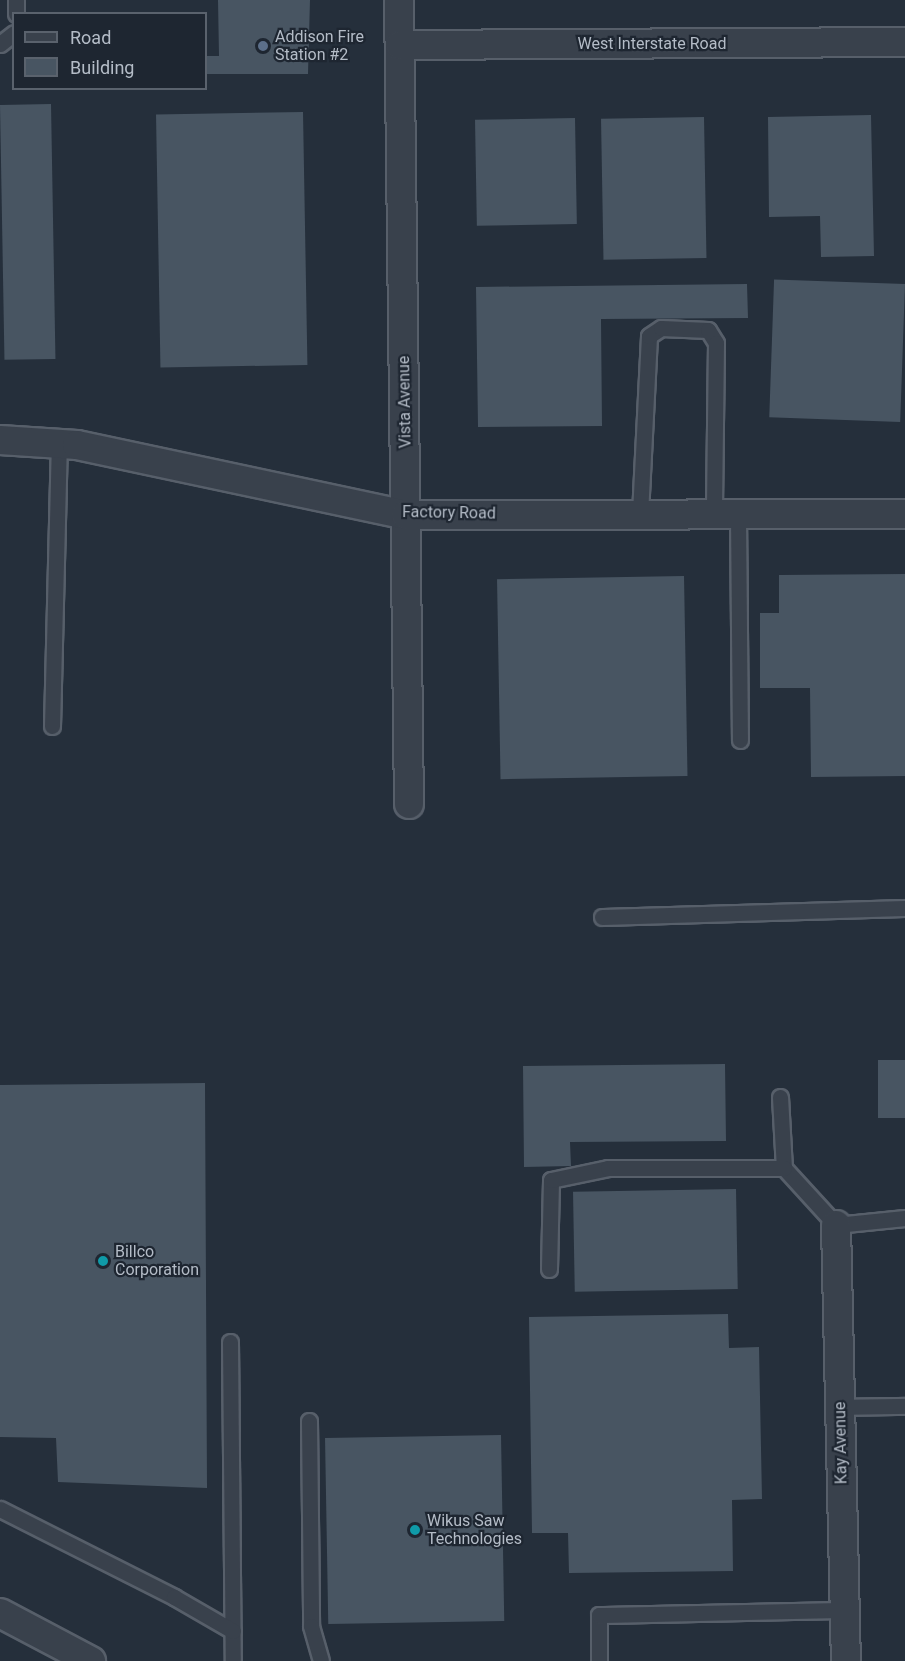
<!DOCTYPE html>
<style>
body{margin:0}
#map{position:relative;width:905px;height:1661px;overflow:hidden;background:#252f3b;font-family:Roboto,sans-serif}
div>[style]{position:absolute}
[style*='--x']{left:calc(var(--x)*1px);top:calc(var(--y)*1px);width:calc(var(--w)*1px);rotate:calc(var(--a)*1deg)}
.building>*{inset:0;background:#485562;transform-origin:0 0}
.roads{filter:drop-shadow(2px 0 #575f6a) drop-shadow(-2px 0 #575f6a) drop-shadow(0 2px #575f6a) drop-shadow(0 -2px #575f6a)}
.service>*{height:15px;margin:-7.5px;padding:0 7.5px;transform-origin:7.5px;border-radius:7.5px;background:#39414c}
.minor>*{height:28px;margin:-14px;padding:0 14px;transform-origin:14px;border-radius:14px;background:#39414c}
.dots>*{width:16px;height:16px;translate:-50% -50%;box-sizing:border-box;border:3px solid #1e2631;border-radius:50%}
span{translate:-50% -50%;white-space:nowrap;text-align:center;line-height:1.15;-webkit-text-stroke:4.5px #1e2631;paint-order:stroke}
.poi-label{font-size:16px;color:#b4bcc7}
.left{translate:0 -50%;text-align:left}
.street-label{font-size:16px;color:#b4bcc7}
.legend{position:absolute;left:12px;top:12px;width:195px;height:78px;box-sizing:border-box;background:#1e2631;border:2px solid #5a626d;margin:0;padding:8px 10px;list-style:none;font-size:18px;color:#b4bcc7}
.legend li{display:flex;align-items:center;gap:12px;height:30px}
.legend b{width:30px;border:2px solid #5a626d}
</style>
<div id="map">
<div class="building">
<i style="clip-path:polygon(218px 0,310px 0,308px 74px,206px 74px,206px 56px,219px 56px)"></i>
<i style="left:51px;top:104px;width:255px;height:51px;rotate:89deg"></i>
<i style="left:303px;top:112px;width:253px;height:147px;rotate:89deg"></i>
<i style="clip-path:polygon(871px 115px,874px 256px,821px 257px,820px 216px,769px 217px,768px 117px)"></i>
<i style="left:704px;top:117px;width:141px;height:103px;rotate:89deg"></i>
<i style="left:575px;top:118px;width:106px;height:100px;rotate:89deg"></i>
<i style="clip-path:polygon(747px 284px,748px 318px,601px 319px,602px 426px,478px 427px,476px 287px)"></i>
<i style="left:905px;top:284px;width:138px;height:131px;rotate:92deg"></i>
<i style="clip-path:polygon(905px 574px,905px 776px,811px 777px,810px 688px,760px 688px,760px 613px,779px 613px,779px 575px)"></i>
<i style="left:684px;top:576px;width:200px;height:187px;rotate:89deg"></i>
<i style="left:905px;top:1060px;width:58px;height:27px;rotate:90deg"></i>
<i style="clip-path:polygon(725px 1064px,726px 1141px,570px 1142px,571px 1166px,524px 1167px,523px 1066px)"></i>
<i style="clip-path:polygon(205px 1083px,207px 1488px,58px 1482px,56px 1438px,0 1437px,0 1085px)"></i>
<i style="left:736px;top:1189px;width:100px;height:163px;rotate:89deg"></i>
<i style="clip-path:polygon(728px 1314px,729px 1348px,759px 1347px,762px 1499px,732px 1500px,733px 1571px,569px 1573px,568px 1533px,532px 1533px,529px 1317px)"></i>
<i style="left:501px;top:1435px;width:186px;height:176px;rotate:89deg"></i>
</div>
<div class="roads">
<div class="service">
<i style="--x:16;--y:0;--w:14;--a:90"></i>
<i style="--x:0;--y:44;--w:18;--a:-38"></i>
<i style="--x:640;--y:514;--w:178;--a:-87.1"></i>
<i style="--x:649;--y:336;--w:14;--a:-34"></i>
<i style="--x:661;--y:328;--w:47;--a:2.4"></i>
<i style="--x:708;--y:330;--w:15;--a:58"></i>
<i style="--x:716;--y:343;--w:171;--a:90.7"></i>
<i style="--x:738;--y:514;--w:226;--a:89.5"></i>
<i style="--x:52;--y:726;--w:283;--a:-88.6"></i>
<i style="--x:602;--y:917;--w:303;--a:-1.7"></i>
<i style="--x:780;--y:1097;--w:71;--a:86.8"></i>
<i style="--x:784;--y:1168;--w:77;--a:47.6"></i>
<i style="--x:836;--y:1225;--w:69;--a:-5.8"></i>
<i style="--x:549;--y:1269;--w:89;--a:-88.7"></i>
<i style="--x:551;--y:1180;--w:58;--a:-11.9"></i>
<i style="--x:608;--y:1168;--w:176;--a:0"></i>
<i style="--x:230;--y:1342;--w:319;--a:89.5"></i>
<i style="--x:840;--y:1407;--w:65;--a:-0.9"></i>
<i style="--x:309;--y:1421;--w:205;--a:89.4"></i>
<i style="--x:311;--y:1626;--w:36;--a:74"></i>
<i style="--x:0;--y:1509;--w:195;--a:26.8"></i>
<i style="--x:174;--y:1597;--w:68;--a:30"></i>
<i style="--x:599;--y:1661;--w:46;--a:-90"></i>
<i style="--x:599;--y:1615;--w:246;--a:-1.2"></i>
</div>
<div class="minor">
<i style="--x:399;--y:0;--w:804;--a:89.29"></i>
<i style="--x:400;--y:45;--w:505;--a:-0.34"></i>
<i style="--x:0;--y:440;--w:77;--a:3.7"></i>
<i style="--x:77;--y:445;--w:336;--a:12"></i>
<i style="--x:406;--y:515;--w:499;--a:-0.1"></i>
<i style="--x:836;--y:1225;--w:436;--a:88.7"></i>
<i style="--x:0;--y:1613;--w:103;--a:27.8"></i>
</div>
</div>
<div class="dots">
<i style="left:263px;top:46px;background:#5c6f8a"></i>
<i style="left:103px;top:1261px;background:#0f9aa8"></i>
<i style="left:415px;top:1530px;background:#0f9aa8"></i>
</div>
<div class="poi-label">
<span class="left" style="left:275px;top:46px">Addison Fire<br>Station #2</span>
<span class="left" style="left:115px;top:1261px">Billco<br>Corporation</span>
<span class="left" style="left:427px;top:1530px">Wikus Saw<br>Technologies</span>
</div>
<div class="street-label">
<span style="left:652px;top:44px">West Interstate Road</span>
<span style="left:405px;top:402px;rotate:-91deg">Vista Avenue</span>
<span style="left:449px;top:513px;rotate:1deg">Factory Road</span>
<span style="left:841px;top:1443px;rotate:-91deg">Kay Avenue</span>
</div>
<ul class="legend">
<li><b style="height:8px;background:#39414c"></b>Road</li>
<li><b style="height:16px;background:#485562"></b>Building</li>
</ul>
</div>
